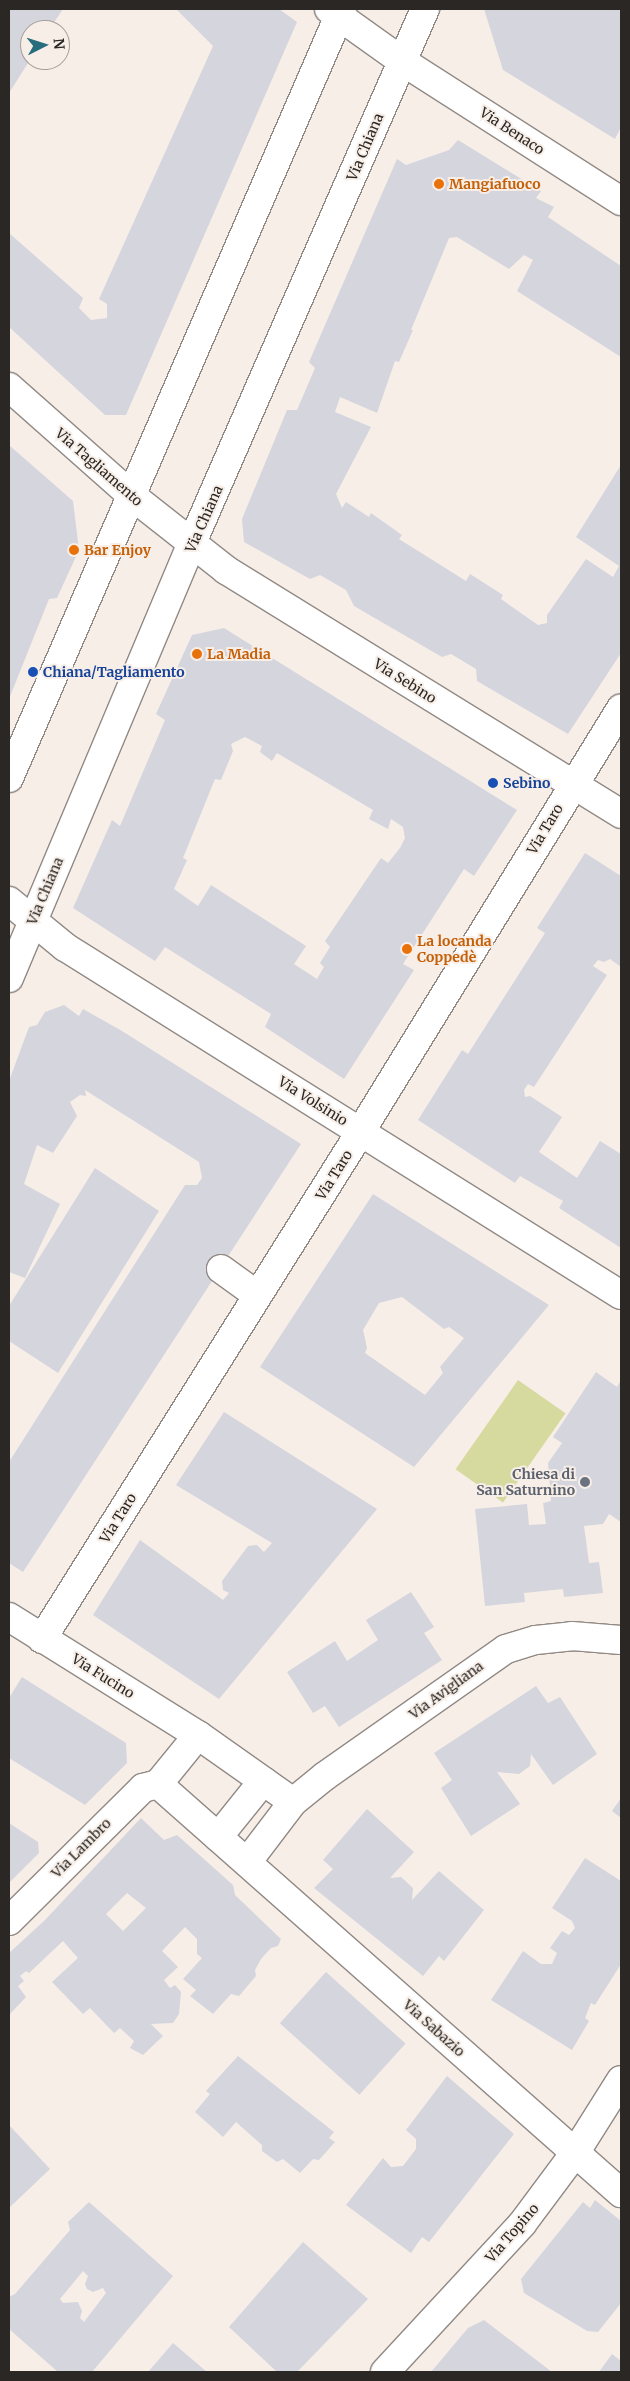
<!DOCTYPE html>
<meta charset="utf-8">
<style>
body{margin:0}
#map{position:relative;width:630px;height:2381px;overflow:hidden;background:#f7eee8;font-family:Merriweather,serif}
div>[style]{position:absolute}
[style*='--x']{left:calc(var(--x)*1px);top:calc(var(--y)*1px);width:calc(var(--w)*1px);rotate:calc(var(--a)*1deg)}
.green>*{inset:0;background:#d6da9f;transform-origin:0 0}
.building>*{inset:0;background:#d5d5de;transform-origin:0 0}
.roads{filter:drop-shadow(1px 0 #918984) drop-shadow(-1px 0 #918984) drop-shadow(0 1px #918984) drop-shadow(0 -1px #918984)}
.minor>*{height:28px;margin:-14px;padding:0 14px;transform-origin:14px;border-radius:14px;background:#fff}
.dots>*{width:14px;height:14px;translate:-50% -50%;box-sizing:border-box;border:2px solid #f7eee8;border-radius:50%}
span{translate:-50% -50%;white-space:nowrap;text-align:center;line-height:1.15;-webkit-text-stroke:4px #f7eee8;paint-order:stroke}
.street-label{font-size:14px;color:#2a2724}
.food-label{font-size:14px;color:#c56008;font-weight:700}
.left{translate:0 -50%;text-align:left}
.transit-label{font-size:14px;color:#164399;font-weight:700}
.worship-label{font-size:14px;color:#5b616d;font-weight:700}
.right{translate:-100% -50%;text-align:right}
.frame{position:absolute;inset:0;border:10px solid #2a2724;pointer-events:none}
.north{position:absolute;left:20px;top:20px;width:50px;height:50px;box-sizing:border-box;background:#f7eee8;border:1px solid #a59e9a;border-radius:50%;rotate:85deg;font-size:14px;font-weight:700;line-height:20px;text-align:center;color:#2a2724}
.north::after{content:'';display:block;margin:auto;width:18px;height:22px;background:#286d7d;clip-path:polygon(50% 0,100% 100%,50% 72%,0 100%)}
</style>
<div id="map">
<div class="green">
<i style="left:518px;top:1380px;width:58px;height:109px;rotate:35deg"></i>
</div>
<div class="building">
<i style="clip-path:polygon(9px 9px,63px 9px,49px 30px,30px 30px,30px 60px,9px 93px)"></i>
<i style="clip-path:polygon(176px 9px,279px 9px,297px 22px,126px 415px,105px 415px,9px 327px,9px 233px,83px 298px,79px 308px,91px 320px,107px 318px,107px 304px,99px 299px,213px 46px)"></i>
<i style="clip-path:polygon(484px 9px,621px 9px,621px 127px,615px 139px,503px 70px)"></i>
<i style="clip-path:polygon(458px 140px,541px 191px,536px 198px,554px 207px,548px 217px,621px 266px,621px 357px,517px 291px,533px 260px,524px 255px,509px 269px,457px 237px,449px 238px,411px 330px,413px 330px,399px 362px,395px 361px,377px 413px,340px 397px,335px 412px,371px 427px,336px 494px,342px 508px,346px 502px,369px 517px,371px 513px,402px 535px,399px 539px,466px 581px,470px 574px,503px 595px,501px 599px,538px 625px,547px 623px,547px 615px,586px 559px,613px 577px,619px 566px,576px 537px,621px 465px,621px 653px,568px 734px,477px 681px,476px 669px,451px 654px,442px 657px,354px 606px,346px 590px,320px 575px,310px 579px,244px 542px,242px 519px,287px 410px,297px 410px,315px 368px,309px 362px,397px 159px,406px 165px,449px 150px)"></i>
<i style="clip-path:polygon(9px 445px,73px 501px,79px 550px,57px 598px,49px 599px,9px 699px)"></i>
<i style="clip-path:polygon(evenodd,224px 628px,517px 810px,474px 876px,464px 869px,403px 964px,414px 970px,344px 1079px,265px 1027px,271px 1014px,165px 947px,155px 961px,73px 908px,112px 820px,120px 826px,165px 720px,156px 714px,192px 635px,224px 628px,245px 737px,262px 746px,260px 752px,272px 761px,277px 753px,373px 810px,369px 819px,388px 829px,391px 819px,403px 827px,405px 838px,400px 848px,388px 863px,381px 858px,325px 941px,330px 947px,320px 963px,324px 967px,317px 979px,294px 964px,306px 946px,211px 885px,198px 906px,174px 889px,187px 860px,183px 858px,215px 779px,221px 780px,233px 751px,231px 744px,245px 737px)"></i>
<i style="clip-path:polygon(585px 853px,621px 876px,621px 967px,610px 959px,604px 962px,598px 960px,593px 966px,607px 975px,534px 1087px,528px 1084px,524px 1090px,525px 1097px,530px 1096px,562px 1117px,539px 1152px,577px 1178px,600px 1141px,621px 1154px,621px 1248px,559px 1208px,563px 1201px,520px 1176px,515px 1183px,418px 1120px,462px 1050px,468px 1054px,545px 933px,537px 928px)"></i>
<i style="clip-path:polygon(64px 1005px,79px 1016px,83px 1009px,122px 1031px,301px 1144px,23px 1572px,9px 1563px,9px 1462px,185px 1185px,197px 1185px,202px 1178px,199px 1162px,85px 1090px,86px 1096px,80px 1095px,70px 1102px,77px 1116px,53px 1153px,37px 1145px,24px 1184px,60px 1204px,25px 1278px,9px 1272px,9px 1081px,29px 1027px,37px 1025px,45px 1012px)"></i>
<i style="clip-path:polygon(95px 1168px,159px 1211px,58px 1373px,9px 1341px,9px 1306px)"></i>
<i style="clip-path:polygon(evenodd,373px 1194px,549px 1305px,414px 1467px,260px 1367px,373px 1194px,402px 1297px,444px 1329px,449px 1327px,464px 1338px,440px 1367px,443px 1373px,425px 1395px,365px 1353px,367px 1348px,363px 1330px,379px 1303px,402px 1297px)"></i>
<i style="clip-path:polygon(596px 1372px,617px 1387px,621px 1380px,621px 1522px,609px 1514px,603px 1524px,584px 1526px,589px 1563px,599px 1562px,603px 1593px,564px 1597px,563px 1589px,524px 1593px,525px 1602px,485px 1606px,475px 1509px,527px 1504px,529px 1525px,546px 1524px,543px 1503px,551px 1501px,548px 1463px,562px 1443px,553px 1437px)"></i>
<i style="clip-path:polygon(224px 1412px,377px 1509px,219px 1699px,93px 1615px,140px 1540px,223px 1600px,229px 1593px,223px 1590px,222px 1581px,248px 1546px,257px 1545px,264px 1552px,272px 1543px,176px 1485px)"></i>
<i style="clip-path:polygon(411px 1592px,434px 1627px,424px 1633px,442px 1660px,339px 1727px,325px 1706px,313px 1713px,287px 1672px,335px 1641px,347px 1661px,378px 1640px,366px 1620px)"></i>
<i style="clip-path:polygon(22px 1677px,126px 1743px,127px 1763px,85px 1805px,9px 1758px,9px 1698px)"></i>
<i style="clip-path:polygon(536px 1686px,548px 1703px,560px 1697px,597px 1754px,553px 1785px,531px 1754px,530px 1766px,519px 1774px,497px 1772px,520px 1804px,471px 1836px,441px 1788px,452px 1780px,434px 1753px)"></i>
<i style="clip-path:polygon(621px 1798px,621px 1818px,612px 1811px)"></i>
<i style="clip-path:polygon(367px 1809px,414px 1852px,390px 1878px,401px 1877px,413px 1888px,412px 1900px,439px 1871px,484px 1910px,444px 1961px,439px 1956px,423px 1976px,314px 1888px,333px 1869px,323px 1860px)"></i>
<i style="clip-path:polygon(evenodd,141px 1818px,164px 1840px,177px 1835px,233px 1885px,235px 1895px,281px 1939px,278px 1946px,271px 1948px,261px 1959px,255px 1970px,256px 1976px,239px 1996px,231px 1994px,213px 2014px,190px 1996px,196px 1990px,183px 1979px,202px 1958px,197px 1954px,197px 1939px,185px 1927px,162px 1951px,178px 1967px,164px 1980px,170px 1988px,175px 1985px,181px 1992px,179px 2014px,173px 2023px,151px 2024px,163px 2036px,143px 2055px,130px 2048px,134px 2041px,120px 2028px,114px 2033px,90px 2008px,83px 2014px,52px 1982px,78px 1958px,63px 1941px,29px 1973px,26px 1971px,20px 1976px,24px 1981px,18px 1986px,26px 1997px,9px 2015px,9px 1953px,44px 1921px,141px 1818px,127px 1893px,146px 1908px,123px 1931px,106px 1914px,127px 1893px)"></i>
<i style="clip-path:polygon(9px 1823px,38px 1842px,39px 1853px,9px 1883px)"></i>
<i style="clip-path:polygon(585px 1858px,621px 1881px,621px 1964px,595px 2005px,591px 2003px,585px 2018px,589px 2021px,572px 2050px,491px 2000px,523px 1951px,541px 1964px,552px 1964px,557px 1953px,550px 1948px,562px 1931px,569px 1935px,575px 1928px,572px 1921px,552px 1908px)"></i>
<i style="left:326px;top:1972px;width:107px;height:69px;rotate:42deg"></i>
<i style="clip-path:polygon(238px 2056px,334px 2132px,329px 2138px,335px 2142px,319px 2160px,313px 2159px,300px 2173px,283px 2159px,277px 2162px,262px 2151px,262px 2145px,236px 2122px,223px 2137px,195px 2112px,210px 2094px,206px 2091px)"></i>
<i style="clip-path:polygon(447px 2076px,514px 2134px,429px 2242px,422px 2237px,411px 2253px,346px 2205px,383px 2158px,391px 2167px,403px 2166px,416px 2149px,416px 2139px,406px 2130px)"></i>
<i style="clip-path:polygon(9px 2125px,50px 2169px,9px 2208px)"></i>
<i style="clip-path:polygon(595px 2200px,621px 2221px,621px 2303px,598px 2332px,587px 2331px,524px 2293px,521px 2279px,583px 2202px,590px 2208px)"></i>
<i style="clip-path:polygon(evenodd,89px 2202px,173px 2276px,92px 2372px,58px 2372px,9px 2329px,9px 2297px,15px 2294px,70px 2230px,68px 2222px,89px 2202px,83px 2271px,88px 2276px,85px 2284px,87px 2289px,93px 2292px,103px 2288px,106px 2293px,84px 2322px,80px 2318px,82px 2311px,78px 2302px,63px 2303px,60px 2299px,83px 2271px)"></i>
<i style="clip-path:polygon(303px 2242px,368px 2299px,297px 2372px,277px 2372px,229px 2327px)"></i>
<i style="clip-path:polygon(484px 2320px,552px 2372px,431px 2372px,468px 2328px)"></i>
<i style="clip-path:polygon(173px 2343px,207px 2372px,148px 2372px)"></i>
<i style="clip-path:polygon(612px 2354px,621px 2361px,621px 2372px,599px 2372px)"></i>
</div>
<div class="roads">
<div class="minor">
<i style="--x:329;--y:9;--w:90;--a:35.5"></i>
<i style="--x:402;--y:61;--w:260;--a:32.6"></i>
<i style="--x:9;--y:387;--w:164;--a:41.5"></i>
<i style="--x:132;--y:496;--w:120;--a:38.2"></i>
<i style="--x:226;--y:570;--w:464;--a:31.7"></i>
<i style="--x:9;--y:778;--w:838;--a:-66.59"></i>
<i style="--x:9;--y:901;--w:72;--a:39.4"></i>
<i style="--x:65;--y:947;--w:656;--a:32.04"></i>
<i style="--x:9;--y:978;--w:470;--a:-67.2"></i>
<i style="--x:191;--y:545;--w:585;--a:-66.42"></i>
<i style="--x:221;--y:1269;--w:44;--a:35.8"></i>
<i style="--x:9;--y:1617;--w:223;--a:32"></i>
<i style="--x:198;--y:1735;--w:116;--a:35.2"></i>
<i style="--x:42;--y:1639;--w:600;--a:-57.87"></i>
<i style="--x:361;--y:1131;--w:496;--a:-58.4"></i>
<i style="--x:198;--y:1735;--w:63;--a:129.2"></i>
<i style="--x:158;--y:1784;--w:618;--a:41.46"></i>
<i style="--x:218;--y:1837;--w:72;--a:-51.2"></i>
<i style="--x:248;--y:1861;--w:74;--a:-52.7"></i>
<i style="--x:293;--y:1802;--w:41;--a:-39.1"></i>
<i style="--x:325;--y:1776;--w:221;--a:-35.1"></i>
<i style="--x:506;--y:1649;--w:31;--a:-17"></i>
<i style="--x:536;--y:1640;--w:36;--a:-6"></i>
<i style="--x:572;--y:1636;--w:49;--a:4.7"></i>
<i style="--x:9;--y:1921;--w:189;--a:-44.8"></i>
<i style="--x:143;--y:1788;--w:16;--a:-15"></i>
<i style="--x:385;--y:2372;--w:202;--a:-47.2"></i>
<i style="--x:522;--y:2224;--w:89;--a:-53.3"></i>
<i style="--x:575;--y:2153;--w:86;--a:-57.8"></i>
</div>
</div>
<div class="dots">
<i style="left:439px;top:184px;background:#e8710a"></i>
<i style="left:74px;top:550px;background:#e8710a"></i>
<i style="left:197px;top:654px;background:#e8710a"></i>
<i style="left:33px;top:672px;background:#1a4fb4"></i>
<i style="left:493px;top:783px;background:#1a4fb4"></i>
<i style="left:407px;top:949px;background:#e8710a"></i>
<i style="left:585px;top:1482px;background:#6b7280"></i>
</div>
<div class="street-label">
<span style="left:512px;top:131px;rotate:33deg">Via Benaco</span>
<span style="left:365px;top:147px;rotate:-67deg">Via Chiana</span>
<span style="left:99px;top:467px;rotate:41deg">Via Tagliamento</span>
<span style="left:204px;top:519px;rotate:-66deg">Via Chiana</span>
<span style="left:405px;top:681px;rotate:32deg">Via Sebino</span>
<span style="left:545px;top:829px;rotate:-59deg">Via Taro</span>
<span style="left:45px;top:891px;rotate:-67deg">Via Chiana</span>
<span style="left:313px;top:1101px;rotate:32deg">Via Volsinio</span>
<span style="left:334px;top:1175px;rotate:-58deg">Via Taro</span>
<span style="left:118px;top:1518px;rotate:-58deg">Via Taro</span>
<span style="left:103px;top:1676px;rotate:32deg">Via Fucino</span>
<span style="left:446px;top:1690px;rotate:-36deg">Via Avigliana</span>
<span style="left:81px;top:1848px;rotate:-45deg">Via Lambro</span>
<span style="left:434px;top:2028px;rotate:42deg">Via Sabazio</span>
<span style="left:512px;top:2233px;rotate:-49deg">Via Topino</span>
</div>
<div class="food-label">
<span class="left" style="left:449px;top:184px">Mangiafuoco</span>
<span class="left" style="left:84px;top:550px">Bar Enjoy</span>
<span class="left" style="left:207px;top:654px">La Madia</span>
<span class="left" style="left:417px;top:949px">La locanda<br>Coppedè</span>
</div>
<div class="transit-label">
<span class="left" style="left:43px;top:672px">Chiana/Tagliamento</span>
<span class="left" style="left:503px;top:783px">Sebino</span>
</div>
<div class="worship-label">
<span class="right" style="left:575px;top:1482px">Chiesa di<br>San Saturnino</span>
</div>
<div class="frame"></div>
<div class="north">N</div>
</div>
